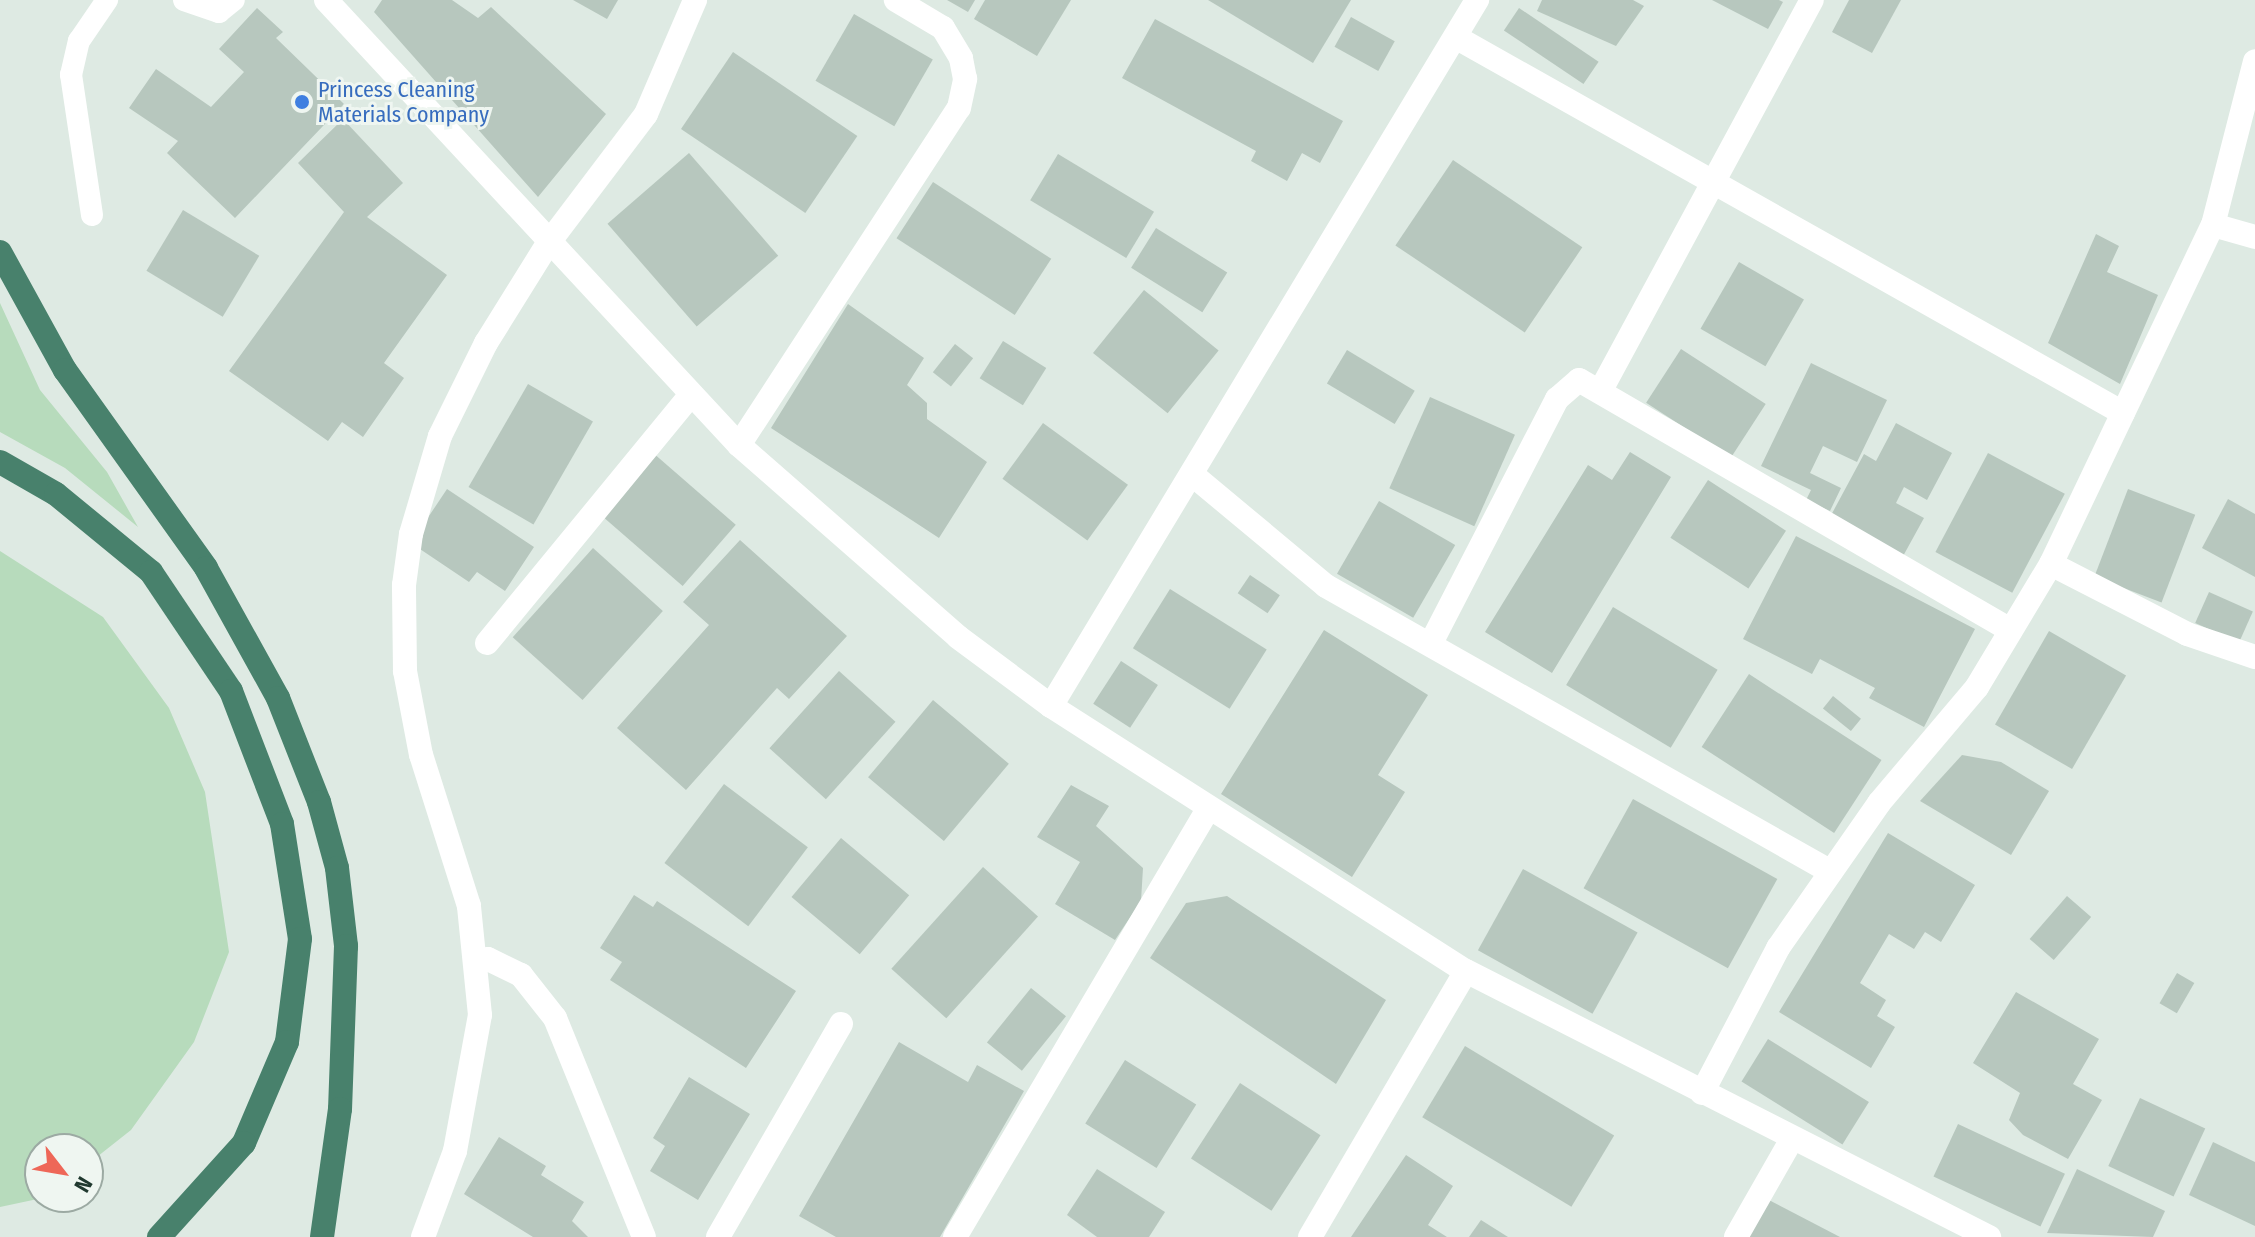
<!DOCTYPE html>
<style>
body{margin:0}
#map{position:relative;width:2255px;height:1237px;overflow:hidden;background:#deeae3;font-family:"Fira Sans Condensed",sans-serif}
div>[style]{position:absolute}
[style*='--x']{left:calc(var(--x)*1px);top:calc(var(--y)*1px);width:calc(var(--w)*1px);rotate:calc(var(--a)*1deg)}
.green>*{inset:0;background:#b7dbbc}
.building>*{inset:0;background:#b7c7be;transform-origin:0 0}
.service>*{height:22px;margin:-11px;padding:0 11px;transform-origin:11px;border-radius:11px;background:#fff}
.minor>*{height:24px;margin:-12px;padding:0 12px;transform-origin:12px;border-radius:12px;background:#fff}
.secondary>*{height:24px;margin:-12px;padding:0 12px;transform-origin:12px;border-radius:12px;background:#fff}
.trunk>*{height:24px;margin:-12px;padding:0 12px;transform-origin:12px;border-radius:12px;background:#48816c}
.dots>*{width:22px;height:22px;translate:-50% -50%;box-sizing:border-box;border:4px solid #eff6f1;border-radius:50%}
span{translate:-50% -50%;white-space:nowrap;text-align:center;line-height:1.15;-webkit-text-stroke:6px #eff6f1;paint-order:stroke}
.shop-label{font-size:22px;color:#366cbe}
.left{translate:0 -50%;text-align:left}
.north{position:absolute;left:24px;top:1133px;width:80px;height:80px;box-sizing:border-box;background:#eff6f1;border:2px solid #9caaa3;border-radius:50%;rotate:121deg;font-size:22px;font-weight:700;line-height:32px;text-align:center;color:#20392f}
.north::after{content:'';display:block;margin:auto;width:28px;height:36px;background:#ee6758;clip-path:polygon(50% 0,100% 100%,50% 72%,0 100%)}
</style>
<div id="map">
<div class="green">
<i style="clip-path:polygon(0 303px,40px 390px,107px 472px,138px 527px,65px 468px,0 432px)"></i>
<i style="clip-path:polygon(0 551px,103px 617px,169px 708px,205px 792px,229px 952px,194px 1042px,131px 1130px,88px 1164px,88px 1149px,40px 1149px,40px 1197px,47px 1197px,0 1207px)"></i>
</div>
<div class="building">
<i style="clip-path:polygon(382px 0,452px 0,478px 18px,491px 7px,606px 114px,538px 197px,374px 12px)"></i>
<i style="clip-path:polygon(573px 0,618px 0,607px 19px)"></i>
<i style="clip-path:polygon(947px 0,975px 0,968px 12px)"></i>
<i style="clip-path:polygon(985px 0,1071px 0,1037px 56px,974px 19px)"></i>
<i style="clip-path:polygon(1208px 0,1351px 0,1313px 63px)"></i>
<i style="clip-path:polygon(1542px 0,1633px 0,1644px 6px,1616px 46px,1537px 11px)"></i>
<i style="clip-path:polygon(1712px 0,1779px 0,1783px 2px,1768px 29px)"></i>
<i style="clip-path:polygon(1849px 0,1901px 0,1872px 53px,1832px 32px)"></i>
<i style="clip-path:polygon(257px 8px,283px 32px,276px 38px,344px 104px,235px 218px,167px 153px,178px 141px,129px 108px,156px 69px,211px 107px,244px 72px,219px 49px)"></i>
<i style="left:1519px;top:8px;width:96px;height:27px;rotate:34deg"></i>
<i style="left:854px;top:14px;width:91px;height:77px;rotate:30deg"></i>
<i style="left:1351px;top:17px;width:50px;height:34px;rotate:29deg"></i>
<i style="clip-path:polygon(1155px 19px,1343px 121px,1320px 163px,1302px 153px,1287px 181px,1251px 161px,1256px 151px,1122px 78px)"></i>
<i style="left:733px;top:52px;width:150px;height:93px;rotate:34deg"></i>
<i style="clip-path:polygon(343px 119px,403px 183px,367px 217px,447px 275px,384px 363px,404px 378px,363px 437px,342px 422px,328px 441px,229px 371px,344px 212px,298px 163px)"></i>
<i style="left:689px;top:153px;width:136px;height:108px;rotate:49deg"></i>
<i style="left:1058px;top:154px;width:112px;height:54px;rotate:31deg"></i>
<i style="left:1453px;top:160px;width:156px;height:103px;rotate:34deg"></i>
<i style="left:933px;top:182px;width:141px;height:67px;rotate:33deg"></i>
<i style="left:183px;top:210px;width:89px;height:71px;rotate:31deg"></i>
<i style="left:1156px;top:228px;width:84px;height:47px;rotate:32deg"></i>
<i style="clip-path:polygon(2096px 234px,2119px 246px,2107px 272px,2158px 295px,2120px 384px,2048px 343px)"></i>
<i style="left:1739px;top:262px;width:75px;height:77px;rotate:30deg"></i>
<i style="left:1144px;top:290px;width:96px;height:81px;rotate:39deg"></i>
<i style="clip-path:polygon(848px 304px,924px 358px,907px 385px,927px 403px,927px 419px,987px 462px,939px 538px,771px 428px)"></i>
<i style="left:1003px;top:341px;width:51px;height:44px;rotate:32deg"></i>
<i style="left:955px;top:344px;width:23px;height:36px;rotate:38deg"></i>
<i style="left:1681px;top:349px;width:101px;height:64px;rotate:33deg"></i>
<i style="left:1347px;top:350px;width:79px;height:39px;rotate:31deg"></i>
<i style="clip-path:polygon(1811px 363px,1887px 400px,1857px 462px,1823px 446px,1810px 473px,1841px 488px,1830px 511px,1806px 500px,1811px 490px,1761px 466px)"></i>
<i style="left:528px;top:384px;width:75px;height:119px;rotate:30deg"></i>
<i style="left:1430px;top:397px;width:93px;height:100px;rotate:24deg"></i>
<i style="left:1043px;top:423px;width:105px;height:69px;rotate:36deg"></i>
<i style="clip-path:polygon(1896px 423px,1952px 453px,1927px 500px,1904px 487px,1896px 503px,1924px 518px,1902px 558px,1829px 519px,1864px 454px,1876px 461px)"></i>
<i style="left:652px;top:452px;width:111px;height:81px;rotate:41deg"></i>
<i style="clip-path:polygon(1630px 452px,1671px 477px,1552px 673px,1485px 632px,1588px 465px,1612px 480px)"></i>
<i style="left:1988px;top:453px;width:87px;height:112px;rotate:28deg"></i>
<i style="left:1708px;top:480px;width:93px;height:69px;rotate:33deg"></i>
<i style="clip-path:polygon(447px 489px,534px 547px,505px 591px,477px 572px,469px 582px,411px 543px)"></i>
<i style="left:2128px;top:489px;width:72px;height:94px;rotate:21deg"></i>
<i style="clip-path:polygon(2228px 499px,2255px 514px,2255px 577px,2202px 548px)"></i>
<i style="left:1379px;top:501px;width:88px;height:84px;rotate:30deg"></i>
<i style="clip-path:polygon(1796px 536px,1975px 629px,1924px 727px,1869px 698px,1875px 688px,1820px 659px,1812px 674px,1743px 639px)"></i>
<i style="clip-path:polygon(740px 540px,847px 636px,789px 699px,777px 688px,686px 790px,617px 728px,709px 625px,683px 602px)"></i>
<i style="left:593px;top:548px;width:94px;height:120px;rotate:42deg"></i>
<i style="left:1250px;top:575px;width:36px;height:22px;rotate:34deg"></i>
<i style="left:1170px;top:589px;width:114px;height:70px;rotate:32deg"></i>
<i style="left:2209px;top:592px;width:48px;height:34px;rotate:24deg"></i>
<i style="left:1613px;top:607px;width:122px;height:91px;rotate:31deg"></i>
<i style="clip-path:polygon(1324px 630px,1428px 695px,1378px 775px,1405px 792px,1352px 877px,1221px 794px)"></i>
<i style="left:2049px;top:631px;width:89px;height:108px;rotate:30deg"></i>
<i style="left:1121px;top:661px;width:44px;height:51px;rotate:33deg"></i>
<i style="left:839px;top:671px;width:76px;height:104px;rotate:42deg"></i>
<i style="left:1749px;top:674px;width:158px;height:87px;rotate:33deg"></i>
<i style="left:1833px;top:696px;width:36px;height:16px;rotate:39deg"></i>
<i style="left:933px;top:700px;width:99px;height:101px;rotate:40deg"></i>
<i style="clip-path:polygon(1962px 755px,2001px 762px,2049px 791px,2011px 855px,1920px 801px)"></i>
<i style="left:724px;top:784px;width:105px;height:99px;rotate:37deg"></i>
<i style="clip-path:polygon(1071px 785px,1109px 806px,1096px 826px,1143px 868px,1141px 901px,1115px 940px,1055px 904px,1080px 862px,1037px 837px)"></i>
<i style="left:1633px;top:799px;width:165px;height:102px;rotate:29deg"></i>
<i style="clip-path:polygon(1888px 833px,1975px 885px,1941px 942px,1925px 932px,1914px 949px,1889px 934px,1860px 983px,1886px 1000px,1877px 1016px,1895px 1027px,1871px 1068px,1779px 1012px)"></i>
<i style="left:841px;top:838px;width:89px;height:77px;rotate:40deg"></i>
<i style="left:983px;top:867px;width:74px;height:137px;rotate:42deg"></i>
<i style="left:1523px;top:869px;width:131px;height:93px;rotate:29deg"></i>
<i style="clip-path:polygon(634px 895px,653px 907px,657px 901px,796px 991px,746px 1068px,610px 980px,622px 962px,600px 948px)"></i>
<i style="clip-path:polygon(1227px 896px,1386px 1000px,1336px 1084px,1150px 958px,1186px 903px)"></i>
<i style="left:2067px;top:896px;width:32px;height:57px;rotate:41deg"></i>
<i style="left:2177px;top:973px;width:20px;height:35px;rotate:30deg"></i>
<i style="left:1031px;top:988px;width:45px;height:70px;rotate:39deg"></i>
<i style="clip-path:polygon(2016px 992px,2099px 1039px,2073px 1084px,2102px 1100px,2068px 1159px,2023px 1135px,2009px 1120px,2020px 1093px,1973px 1063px)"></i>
<i style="left:1768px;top:1039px;width:119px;height:50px;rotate:32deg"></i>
<i style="clip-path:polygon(899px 1042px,968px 1082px,977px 1065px,1024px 1091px,940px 1237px,836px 1237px,799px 1216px)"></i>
<i style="left:1465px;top:1046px;width:174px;height:83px;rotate:31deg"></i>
<i style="left:1125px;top:1060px;width:84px;height:75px;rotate:32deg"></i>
<i style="clip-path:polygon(689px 1077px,750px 1114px,698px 1200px,650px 1171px,665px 1146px,653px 1138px)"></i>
<i style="left:1240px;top:1083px;width:96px;height:90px;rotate:33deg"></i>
<i style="left:2140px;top:1098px;width:72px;height:75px;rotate:25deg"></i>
<i style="left:1958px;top:1124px;width:118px;height:58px;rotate:25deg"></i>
<i style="clip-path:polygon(499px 1137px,546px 1166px,541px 1175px,584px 1202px,572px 1221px,588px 1237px,533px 1237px,464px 1194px)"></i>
<i style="clip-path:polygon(2213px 1142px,2255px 1162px,2255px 1226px,2189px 1195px)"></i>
<i style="clip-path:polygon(1406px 1155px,1453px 1186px,1428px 1225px,1447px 1237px,1351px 1237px)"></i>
<i style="clip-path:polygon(1097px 1169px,1165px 1212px,1149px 1237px,1097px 1237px,1067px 1215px)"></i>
<i style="clip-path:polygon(2077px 1169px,2165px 1211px,2153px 1237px,2047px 1233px)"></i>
<i style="clip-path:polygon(1767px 1199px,1840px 1237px,1747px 1237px)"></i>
<i style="clip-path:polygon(1481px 1220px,1508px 1237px,1469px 1237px)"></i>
</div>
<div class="service">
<i style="--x:184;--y:0;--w:37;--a:19"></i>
<i style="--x:219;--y:12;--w:19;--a:-39"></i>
<i style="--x:92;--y:215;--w:142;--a:-98.5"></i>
<i style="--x:71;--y:75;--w:35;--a:-77"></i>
<i style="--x:79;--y:41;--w:50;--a:-55.7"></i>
</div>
<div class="minor">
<i style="--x:1459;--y:39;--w:762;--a:29.39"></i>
<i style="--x:2213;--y:225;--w:44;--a:15.9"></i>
<i style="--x:1602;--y:388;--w:441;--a:-61.6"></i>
<i style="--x:739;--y:445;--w:402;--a:-56.9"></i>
<i style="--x:959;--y:108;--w:30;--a:-78"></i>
<i style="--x:965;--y:79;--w:21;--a:-101"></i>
<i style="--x:961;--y:58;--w:35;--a:-121"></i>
<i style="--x:943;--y:28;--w:55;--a:-149.2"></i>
<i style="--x:1194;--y:476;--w:172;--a:39.8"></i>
<i style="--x:1326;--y:586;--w:580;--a:29.52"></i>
<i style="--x:2051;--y:564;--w:153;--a:27.2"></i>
<i style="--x:2187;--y:634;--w:72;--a:18.7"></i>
<i style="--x:487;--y:643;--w:320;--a:-50.6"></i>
<i style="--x:1431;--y:643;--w:275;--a:-62.7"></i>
<i style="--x:1557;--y:399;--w:29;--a:-41"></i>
<i style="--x:1579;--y:380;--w:499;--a:30.1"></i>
<i style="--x:1051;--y:706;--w:825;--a:-58.89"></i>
<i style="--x:478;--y:962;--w:10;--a:-17"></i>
<i style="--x:488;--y:959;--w:37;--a:26"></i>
<i style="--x:521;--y:975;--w:55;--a:51.7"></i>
<i style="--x:555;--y:1018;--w:236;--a:67.9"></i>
<i style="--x:1702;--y:1093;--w:164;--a:-62.3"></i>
<i style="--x:1778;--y:948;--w:177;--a:-55.1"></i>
<i style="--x:1879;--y:803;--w:152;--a:-49.8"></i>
<i style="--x:1977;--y:687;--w:144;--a:-59"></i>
<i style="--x:2051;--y:564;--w:376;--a:-64.5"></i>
<i style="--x:2213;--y:225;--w:169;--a:-75.6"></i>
<i style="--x:423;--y:1237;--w:92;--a:-69.6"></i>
<i style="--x:455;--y:1151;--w:138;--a:-79.6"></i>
<i style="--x:480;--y:1015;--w:110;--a:-95.8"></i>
<i style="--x:469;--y:906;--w:158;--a:-107.6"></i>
<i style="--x:421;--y:755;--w:86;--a:-100.8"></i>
<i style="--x:405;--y:671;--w:86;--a:-90.7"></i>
<i style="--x:404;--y:585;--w:51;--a:-82.2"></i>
<i style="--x:411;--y:534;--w:102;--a:-73.5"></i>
<i style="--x:440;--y:436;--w:104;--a:-63.7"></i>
<i style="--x:486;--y:343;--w:115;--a:-58.1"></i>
<i style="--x:547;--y:245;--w:164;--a:-52.9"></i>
<i style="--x:646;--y:114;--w:124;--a:-66.7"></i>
<i style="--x:718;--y:1237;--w:246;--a:-60"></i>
<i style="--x:955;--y:1237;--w:497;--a:-59.4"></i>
<i style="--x:1310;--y:1237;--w:308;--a:-59.6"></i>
<i style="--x:1736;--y:1237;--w:113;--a:-60.3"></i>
</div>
<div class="secondary">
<i style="--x:326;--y:0;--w:607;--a:47.14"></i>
<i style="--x:739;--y:445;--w:291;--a:41.2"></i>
<i style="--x:958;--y:637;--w:116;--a:36.6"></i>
<i style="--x:1051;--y:706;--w:492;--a:32.6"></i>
<i style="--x:1466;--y:971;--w:587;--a:26.96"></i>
</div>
<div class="trunk">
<i style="--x:0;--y:252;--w:135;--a:61.2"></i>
<i style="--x:65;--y:370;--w:243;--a:54.5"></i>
<i style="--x:206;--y:568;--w:149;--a:61"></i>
<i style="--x:278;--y:698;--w:112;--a:68.5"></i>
<i style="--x:319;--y:802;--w:68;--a:74.7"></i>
<i style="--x:337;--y:868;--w:79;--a:83.4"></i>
<i style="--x:346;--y:946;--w:163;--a:92.1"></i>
<i style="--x:340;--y:1109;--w:129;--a:98"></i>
<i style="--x:0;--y:462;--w:64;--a:29.7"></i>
<i style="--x:56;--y:494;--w:123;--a:39.4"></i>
<i style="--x:151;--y:572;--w:143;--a:56.1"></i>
<i style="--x:231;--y:691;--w:142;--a:69"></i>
<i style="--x:282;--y:824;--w:116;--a:81.1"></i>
<i style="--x:300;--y:939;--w:104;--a:97.2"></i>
<i style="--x:287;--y:1042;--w:110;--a:113.1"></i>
<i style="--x:244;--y:1143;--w:127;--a:132.1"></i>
</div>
<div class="dots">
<i style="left:302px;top:102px;background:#3f7fe0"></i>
</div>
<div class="shop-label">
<span class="left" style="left:318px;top:102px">Princess Cleaning<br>Materials Company</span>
</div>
<div class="north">N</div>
</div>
